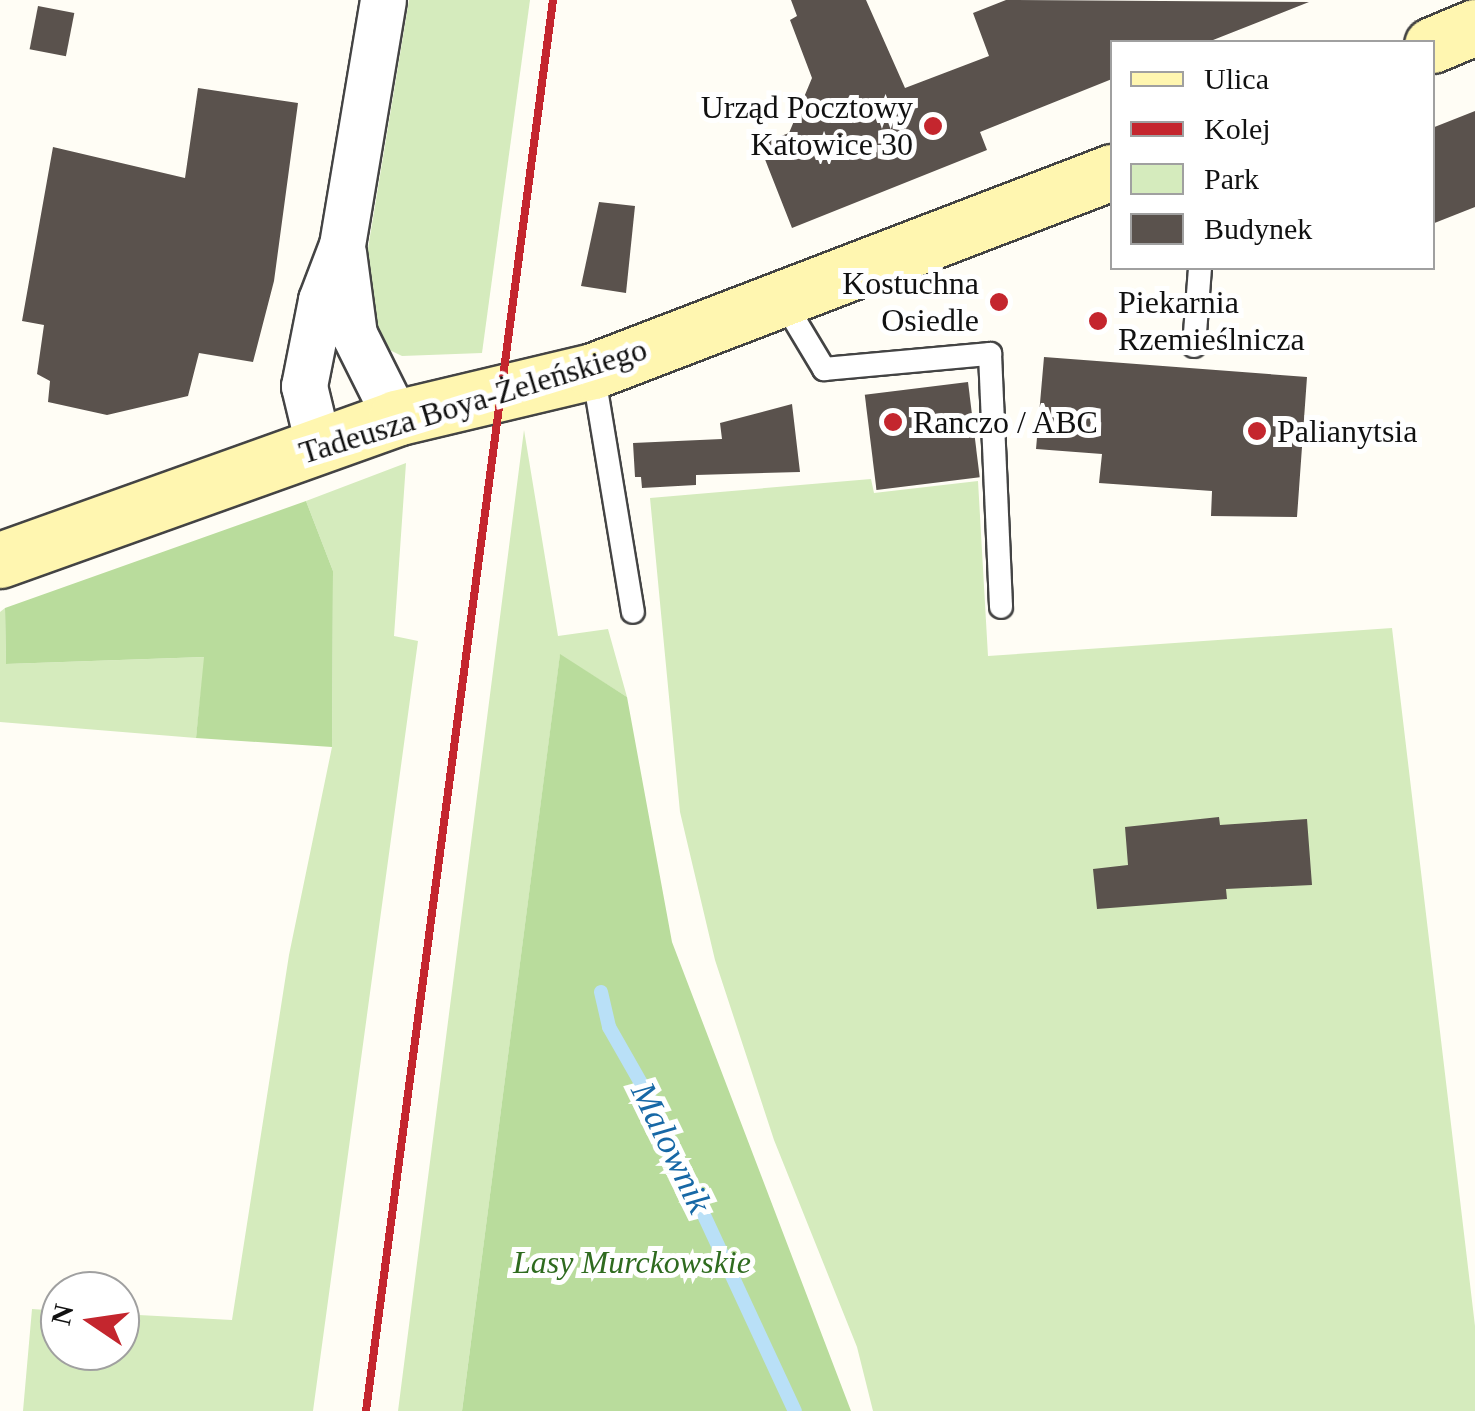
<!DOCTYPE html>
<meta charset="utf-8">
<style>
body{margin:0}
#map{position:relative;width:1475px;height:1411px;overflow:hidden;background:#fffdf5;font-family:Georgia,serif}
div>[style]{position:absolute}
[style*='--x']{left:calc(var(--x)*1px);top:calc(var(--y)*1px);width:calc(var(--w)*1px);rotate:calc(var(--a)*1deg)}
.green>*{inset:0;background:#d5ebbd}
.forest>*{inset:0;background:#b9dc9c}
.stream>*{height:14px;margin:-7px;padding:0 7px;transform-origin:7px;border-radius:7px;background:#b9e0f7}
.building>*{inset:0;background:#5a524d;transform-origin:0 0}
.roads{filter:drop-shadow(2px 0 #444) drop-shadow(-2px 0 #444) drop-shadow(0 2px #444) drop-shadow(0 -2px #444)}
.lane>*{height:22px;margin:-11px;padding:0 11px;transform-origin:11px;border-radius:11px;background:#fff}
.street>*{height:45px;margin:-22.5px;padding:0 22.5px;transform-origin:22.5px;border-radius:22.5px;background:#fff}
.secondary>*{height:55px;margin:-27.5px;padding:0 27.5px;transform-origin:27.5px;border-radius:27.5px;background:#fff6b0}
.rail>*{height:8px;margin:-4px;padding:0 4px;transform-origin:4px;border-radius:4px;background:#c4262e}
.dots>*{width:28px;height:28px;translate:-50% -50%;box-sizing:border-box;border:5px solid #fff;border-radius:50%}
span{translate:-50% -50%;white-space:nowrap;text-align:center;line-height:1.15;-webkit-text-stroke:10px #fff;paint-order:stroke}
.poi-label{font-size:32px;color:#111}
.right{translate:-100% -50%;text-align:right}
.left{translate:0 -50%;text-align:left}
.street-label{font-size:32px;color:#111}
.park-label{font-size:32px;color:#2f6b1f;font-style:italic}
.water-label{font-size:35px;color:#1768a6;font-style:italic}
.legend{position:absolute;left:1110px;top:40px;width:325px;height:230px;box-sizing:border-box;background:#fff;border:2px solid #a0a0a0;margin:0;padding:12px 18px;list-style:none;font-size:30px;color:#111}
.legend li{display:flex;align-items:center;gap:20px;height:50px}
.legend b{width:50px;border:2px solid #a0a0a0}
.north{position:absolute;left:40px;top:1271px;width:100px;height:100px;box-sizing:border-box;background:#fff;border:2px solid #a0a0a0;border-radius:50%;rotate:283deg;font-size:28px;font-weight:700;line-height:40px;text-align:center;color:#111}
.north::after{content:'';display:block;margin:auto;width:35px;height:45px;background:#c4262e;clip-path:polygon(50% 0,100% 100%,50% 72%,0 100%)}
</style>
<div id="map">
<div class="green">
<i style="clip-path:polygon(409px 0,530px 0,482px 353px,402px 356px,371px 341px,359px 303px)"></i>
<i style="clip-path:polygon(524px 430px,558px 636px,608px 629px,627px 697px,560px 655px,462px 1411px,398px 1411px)"></i>
<i style="clip-path:polygon(406px 463px,394px 636px,418px 641px,313px 1411px,23px 1411px,32px 1309px,60px 1311px,60px 1351px,120px 1351px,120px 1314px,232px 1320px,289px 955px,332px 747px,333px 571px,306px 501px)"></i>
<i style="clip-path:polygon(871px 479px,874px 493px,978px 481px,988px 656px,1392px 628px,1475px 1326px,1475px 1411px,873px 1411px,857px 1347px,774px 1140px,715px 960px,680px 812px,650px 498px)"></i>
<i style="clip-path:polygon(5px 608px,6px 664px,205px 657px,196px 738px,0 722px,0 612px)"></i>
</div>
<div class="forest">
<i style="clip-path:polygon(306px 501px,333px 571px,332px 747px,196px 738px,204px 657px,6px 664px,5px 608px)"></i>
<i style="clip-path:polygon(560px 654px,627px 697px,672px 942px,851px 1411px,462px 1411px)"></i>
</div>
<div class="stream">
<i style="--x:601;--y:992;--w:36;--a:77"></i>
<i style="--x:609;--y:1027;--w:83;--a:60.3"></i>
<i style="--x:650;--y:1099;--w:344;--a:65.1"></i>
</div>
<div class="building">
<i style="clip-path:polygon(791px 0,866px 0,905px 88px,989px 56px,973px 13px,1006px 0,1309px 2px,1208px 42px,1112px 42px,1112px 79px,980px 132px,987px 150px,792px 228px,759px 144px,789px 133px,812px 78px,790px 20px,797px 16px)"></i>
<i style="left:38px;top:6px;width:37px;height:44px;rotate:11deg"></i>
<i style="clip-path:polygon(198px 88px,298px 103px,274px 281px,253px 362px,199px 353px,188px 396px,107px 415px,48px 402px,50px 381px,37px 374px,44px 325px,22px 321px,53px 147px,185px 178px)"></i>
<i style="clip-path:polygon(1475px 111px,1475px 207px,1432px 224px,1432px 128px)"></i>
<i style="clip-path:polygon(599px 202px,635px 206px,626px 293px,581px 286px)"></i>
<i style="clip-path:polygon(1044px 357px,1307px 377px,1297px 517px,1211px 516px,1212px 491px,1099px 483px,1102px 454px,1036px 449px)"></i>
<i style="left:968px;top:382px;width:96px;height:104px;rotate:83deg"></i>
<i style="clip-path:polygon(792px 404px,800px 472px,696px 475px,696px 485px,642px 488px,641px 477px,635px 477px,633px 443px,722px 439px,720px 423px)"></i>
<i style="clip-path:polygon(1219px 817px,1220px 825px,1307px 819px,1312px 885px,1226px 889px,1227px 899px,1097px 909px,1093px 869px,1128px 865px,1125px 827px)"></i>
</div>
<div class="roads">
<div class="lane">
<i style="--x:782;--y:299;--w:82;--a:59"></i>
<i style="--x:824;--y:369;--w:167;--a:-5.2"></i>
<i style="--x:990;--y:354;--w:253;--a:87.5"></i>
<i style="--x:1194;--y:346;--w:78;--a:-85.6"></i>
<i style="--x:593;--y:371;--w:244;--a:80.6"></i>
</div>
<div class="street">
<i style="--x:343;--y:252;--w:83;--a:82.4"></i>
<i style="--x:354;--y:334;--w:94;--a:63.4"></i>
<i style="--x:319;--y:448;--w:64;--a:-103.6"></i>
<i style="--x:304;--y:386;--w:88;--a:-78.8"></i>
<i style="--x:321;--y:300;--w:59;--a:-69.1"></i>
<i style="--x:342;--y:245;--w:248;--a:-80.5"></i>
</div>
<div class="secondary">
<i style="--x:1432;--y:45;--w:47;--a:-22.7"></i>
<i style="--x:0;--y:560;--w:421;--a:-19.7"></i>
<i style="--x:396;--y:418;--w:203;--a:-13.4"></i>
<i style="--x:593;--y:371;--w:556;--a:-20.98"></i>
</div>
</div>
<div class="rail">
<i style="--x:366;--y:1411;--w:1423;--a:-82.45"></i>
</div>
<div class="dots">
<i style="left:933px;top:126px;background:#c4262e"></i>
<i style="left:999px;top:302px;background:#c4262e"></i>
<i style="left:1098px;top:321px;background:#c4262e"></i>
<i style="left:893px;top:422px;background:#c4262e"></i>
<i style="left:1257px;top:431px;background:#c4262e"></i>
</div>
<div class="poi-label">
<span class="right" style="left:913px;top:126px">Urząd Pocztowy<br>Katowice 30</span>
<span class="right" style="left:979px;top:302px">Kostuchna<br>Osiedle</span>
<span class="left" style="left:1118px;top:321px">Piekarnia<br>Rzemieślnicza</span>
<span class="left" style="left:913px;top:422px">Ranczo / ABC</span>
<span class="left" style="left:1277px;top:431px">Palianytsia</span>
</div>
<div class="street-label">
<span style="left:473px;top:401px;rotate:-17deg">Tadeusza Boya-Żeleńskiego</span>
</div>
<div class="park-label">
<span style="left:632px;top:1262px">Lasy Murckowskie</span>
</div>
<div class="water-label">
<span style="left:671px;top:1148px;rotate:64deg">Malownik</span>
</div>
<ul class="legend">
<li><b style="height:12px;background:#fff6b0"></b>Ulica</li>
<li><b style="height:12px;background:#c4262e"></b>Kolej</li>
<li><b style="height:28px;background:#d5ebbd"></b>Park</li>
<li><b style="height:28px;background:#5a524d"></b>Budynek</li>
</ul>
<div class="north">N</div>
</div>
